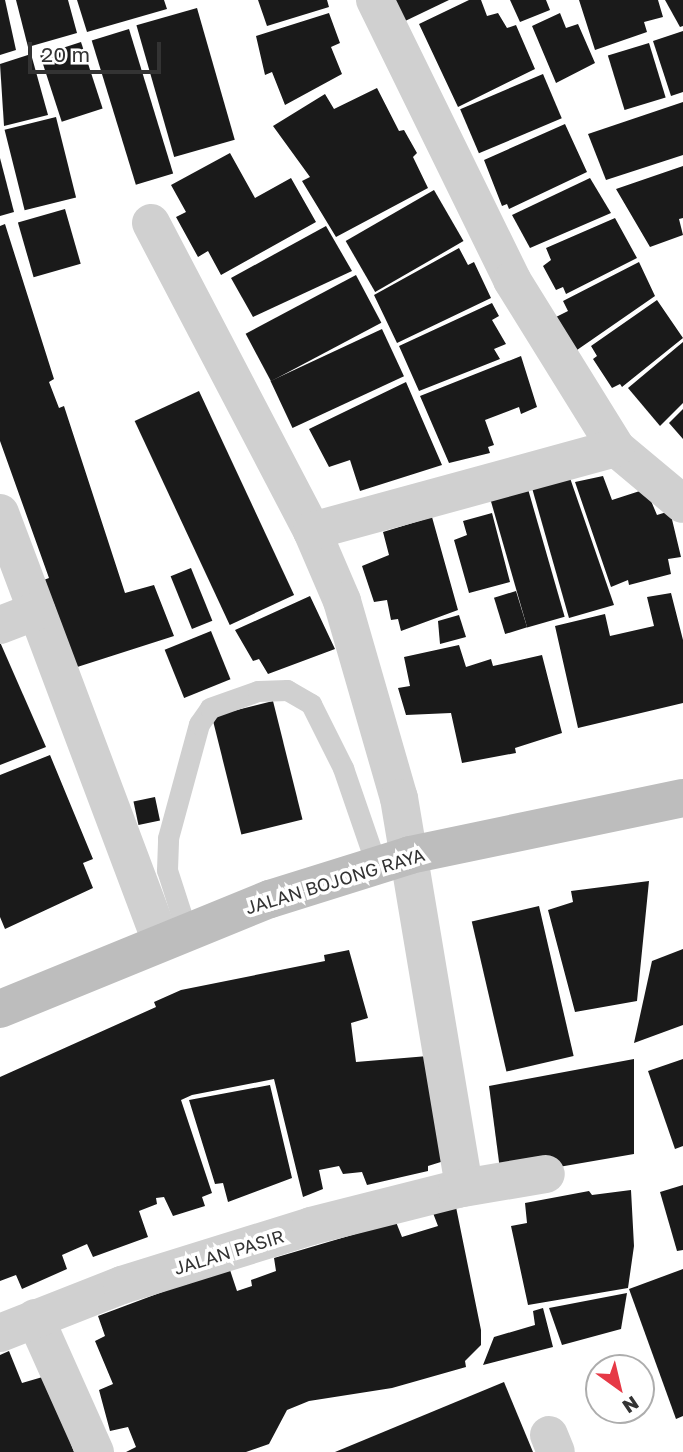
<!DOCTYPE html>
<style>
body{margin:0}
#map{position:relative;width:683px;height:1452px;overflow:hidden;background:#fff;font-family:"Golos Text",sans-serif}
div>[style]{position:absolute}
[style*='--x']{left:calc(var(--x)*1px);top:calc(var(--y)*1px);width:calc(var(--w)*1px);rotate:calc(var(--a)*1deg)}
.building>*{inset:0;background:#1a1a1a;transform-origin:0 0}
.lane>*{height:21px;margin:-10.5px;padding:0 10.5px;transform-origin:10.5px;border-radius:10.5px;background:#d0d0d0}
.street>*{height:38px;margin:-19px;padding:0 19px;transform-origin:19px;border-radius:19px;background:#d0d0d0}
.secondary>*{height:38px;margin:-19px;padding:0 19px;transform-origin:19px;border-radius:19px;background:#bdbdbd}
span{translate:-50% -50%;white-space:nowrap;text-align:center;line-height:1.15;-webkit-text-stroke:7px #fff;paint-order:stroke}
.street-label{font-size:18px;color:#333}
.north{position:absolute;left:585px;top:1354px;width:70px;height:70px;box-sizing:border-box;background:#fff;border:2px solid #adadad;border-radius:50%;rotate:146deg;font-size:19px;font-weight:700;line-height:28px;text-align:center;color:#333}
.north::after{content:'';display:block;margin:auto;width:24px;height:32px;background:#e63946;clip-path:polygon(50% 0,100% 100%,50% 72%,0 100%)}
.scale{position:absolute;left:28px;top:42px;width:133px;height:32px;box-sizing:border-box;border:4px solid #333;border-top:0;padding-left:9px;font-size:21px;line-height:24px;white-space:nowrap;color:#333;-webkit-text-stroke:5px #fff;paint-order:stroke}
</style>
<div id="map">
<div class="building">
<i style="clip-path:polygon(0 0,5px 0,16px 50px,0 55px)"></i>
<i style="clip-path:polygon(16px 0,68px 0,77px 33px,28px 47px)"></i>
<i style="clip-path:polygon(77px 0,164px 0,167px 9px,87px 32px)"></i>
<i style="clip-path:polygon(258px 0,327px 0,329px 7px,267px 26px)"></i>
<i style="clip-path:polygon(391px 0,449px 0,401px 23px)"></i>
<i style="clip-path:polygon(469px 0,481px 0,487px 16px,498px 13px,507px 28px,516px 25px,535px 69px,458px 107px,419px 24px)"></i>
<i style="clip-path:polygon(510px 0,546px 0,550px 10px,520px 22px)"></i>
<i style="clip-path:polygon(579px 0,658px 0,663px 17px,644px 22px,647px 32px,595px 50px)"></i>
<i style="clip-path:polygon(665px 0,683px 0,683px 26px,680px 27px)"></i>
<i style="left:197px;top:8px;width:137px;height:63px;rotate:74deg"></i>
<i style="clip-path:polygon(329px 13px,340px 43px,331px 47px,342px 74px,285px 105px,272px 72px,265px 75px,256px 36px)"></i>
<i style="clip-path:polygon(560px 13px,566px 28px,578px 24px,595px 63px,556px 83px,532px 26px)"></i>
<i style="left:129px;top:29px;width:151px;height:39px;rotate:73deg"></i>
<i style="clip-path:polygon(683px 31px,683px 92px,671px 96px,653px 41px)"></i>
<i style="left:81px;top:42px;width:70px;height:43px;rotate:72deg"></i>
<i style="left:649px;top:43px;width:57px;height:43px;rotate:73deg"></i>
<i style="clip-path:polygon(31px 54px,48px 115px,4px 126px,0 64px)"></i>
<i style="left:543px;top:74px;width:48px;height:90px;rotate:67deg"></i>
<i style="clip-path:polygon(377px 88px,399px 131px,404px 130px,417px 153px,413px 157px,428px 188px,336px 237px,302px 181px,310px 177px,273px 126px,325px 94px,334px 109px)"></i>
<i style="clip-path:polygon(683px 102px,683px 155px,606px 180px,588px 134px)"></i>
<i style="left:56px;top:117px;width:83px;height:53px;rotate:76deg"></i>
<i style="clip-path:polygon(565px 124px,587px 172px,509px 209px,507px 204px,502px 206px,484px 160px)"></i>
<i style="clip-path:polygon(230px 153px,255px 198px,291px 178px,316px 222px,221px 275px,208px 251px,198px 257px,176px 217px,186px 212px,171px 185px)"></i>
<i style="clip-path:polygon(0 158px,14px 212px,0 216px)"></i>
<i style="clip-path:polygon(683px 166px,683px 218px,679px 219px,683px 235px,650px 247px,616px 189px)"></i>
<i style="clip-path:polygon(590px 178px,611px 213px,530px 248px,512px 215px)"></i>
<i style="left:434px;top:190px;width:59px;height:102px;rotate:60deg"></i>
<i style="left:65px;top:209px;width:57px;height:49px;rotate:74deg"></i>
<i style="clip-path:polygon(615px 218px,637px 258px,566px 294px,563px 287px,556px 290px,543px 266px,551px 260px,546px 248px)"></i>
<i style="clip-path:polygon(5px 224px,54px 379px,49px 382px,59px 408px,64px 406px,125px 593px,154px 585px,174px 636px,71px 669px,41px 581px,49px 578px,0 441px,0 226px)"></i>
<i style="clip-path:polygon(326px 226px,352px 271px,253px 317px,231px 278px)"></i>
<i style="clip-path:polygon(459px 248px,468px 265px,474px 262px,491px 298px,397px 343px,374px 295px)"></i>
<i style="clip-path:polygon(639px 262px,655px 296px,577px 350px,556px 317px,568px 311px,563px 301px)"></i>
<i style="left:356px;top:275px;width:54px;height:125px;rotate:62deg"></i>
<i style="clip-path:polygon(657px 300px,683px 338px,622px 387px,620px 384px,612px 388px,593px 359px,597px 356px,591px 346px)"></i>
<i style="clip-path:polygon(492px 303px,499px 316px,492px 320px,506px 344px,494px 349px,500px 359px,419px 391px,399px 346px)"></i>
<i style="left:382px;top:329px;width:52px;height:123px;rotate:65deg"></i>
<i style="clip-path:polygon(683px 342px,683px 403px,660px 426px,628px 388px)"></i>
<i style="clip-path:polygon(521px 356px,537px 407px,521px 414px,519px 407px,485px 420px,494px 445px,488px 447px,490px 453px,449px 463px,420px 396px)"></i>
<i style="clip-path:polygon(406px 382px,442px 465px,360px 491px,350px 460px,329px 467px,309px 429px)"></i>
<i style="left:199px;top:391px;width:225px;height:71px;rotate:65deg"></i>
<i style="clip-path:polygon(683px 409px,683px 439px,669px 423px)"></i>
<i style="clip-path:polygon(603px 476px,612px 500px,646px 489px,657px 515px,670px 511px,681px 557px,668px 559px,671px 574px,629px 585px,628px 580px,611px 587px,575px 482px)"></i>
<i style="clip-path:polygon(570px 478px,614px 605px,569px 618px,532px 488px)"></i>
<i style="left:528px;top:489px;width:133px;height:39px;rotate:74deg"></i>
<i style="clip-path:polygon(492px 513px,510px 582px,469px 593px,454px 540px,467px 535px,463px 521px)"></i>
<i style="clip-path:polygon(432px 517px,458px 610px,401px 631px,398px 619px,391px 620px,387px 600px,374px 602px,362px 566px,389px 555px,383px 532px)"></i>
<i style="left:191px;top:568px;width:57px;height:22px;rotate:68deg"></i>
<i style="left:516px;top:591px;width:38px;height:23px;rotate:73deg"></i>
<i style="clip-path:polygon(671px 593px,683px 640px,683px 703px,578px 728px,555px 626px,605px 614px,610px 636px,654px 626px,647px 597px)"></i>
<i style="clip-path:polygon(310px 596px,335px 649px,268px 674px,259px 659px,253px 661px,235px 630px)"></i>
<i style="clip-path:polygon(459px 615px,466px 637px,440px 644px,438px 621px)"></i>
<i style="left:211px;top:631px;width:52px;height:50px;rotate:68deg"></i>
<i style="clip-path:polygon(0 642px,46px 747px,0 765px)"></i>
<i style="clip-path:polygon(459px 645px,466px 667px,491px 659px,493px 666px,542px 655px,562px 733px,515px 748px,516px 753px,462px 763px,451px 713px,406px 715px,398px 688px,410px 686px,404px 657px)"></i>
<i style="left:273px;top:701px;width:122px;height:63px;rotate:76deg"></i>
<i style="clip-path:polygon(50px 755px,93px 859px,83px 863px,93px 888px,5px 929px,0 917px,0 775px)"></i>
<i style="left:155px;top:797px;width:24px;height:22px;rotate:78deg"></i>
<i style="clip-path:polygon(649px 881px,637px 1001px,575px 1012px,548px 910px,573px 902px,571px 891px)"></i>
<i style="left:539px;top:906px;width:154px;height:69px;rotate:77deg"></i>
<i style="clip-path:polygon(683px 949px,683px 1025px,634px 1043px,652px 961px)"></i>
<i style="clip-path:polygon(349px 950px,368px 1018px,351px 1023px,356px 1062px,428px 1056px,444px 1161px,428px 1166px,428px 1171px,367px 1185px,362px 1172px,343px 1174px,339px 1166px,319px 1170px,323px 1189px,303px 1197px,274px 1079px,192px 1095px,181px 1100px,212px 1193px,202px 1197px,205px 1206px,173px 1216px,164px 1197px,156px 1198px,157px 1204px,139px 1211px,148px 1237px,93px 1257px,87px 1244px,62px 1255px,67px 1269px,22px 1289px,16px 1275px,0 1281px,0 1077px,156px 1007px,154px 1002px,181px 990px,325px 961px,324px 955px)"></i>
<i style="clip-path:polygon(634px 1059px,634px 1154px,501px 1177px,489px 1086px)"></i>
<i style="clip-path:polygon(683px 1059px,683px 1146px,675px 1149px,648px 1071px)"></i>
<i style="clip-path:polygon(270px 1085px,292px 1178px,228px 1202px,223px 1183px,215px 1184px,189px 1100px)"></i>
<i style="clip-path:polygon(683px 1185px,683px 1250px,677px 1251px,660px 1192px)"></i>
<i style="clip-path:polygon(631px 1190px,634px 1246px,628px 1288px,528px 1305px,511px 1226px,527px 1223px,525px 1203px,589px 1191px,592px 1195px)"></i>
<i style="clip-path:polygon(456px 1207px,481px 1330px,481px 1345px,465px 1361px,466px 1367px,392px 1388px,309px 1401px,287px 1410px,269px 1444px,246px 1452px,126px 1452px,136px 1447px,128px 1427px,110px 1431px,99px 1390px,113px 1384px,95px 1341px,105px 1336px,98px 1316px,229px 1267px,237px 1291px,252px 1286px,251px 1280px,276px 1271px,274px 1258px,396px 1222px,402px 1237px,438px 1226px,433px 1213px)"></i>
<i style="clip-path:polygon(683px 1269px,683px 1416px,676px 1419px,629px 1289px)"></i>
<i style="clip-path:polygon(627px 1293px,621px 1329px,562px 1345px,549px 1308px)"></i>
<i style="clip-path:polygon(543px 1308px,553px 1347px,483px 1365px,494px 1337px,535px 1325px,533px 1311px)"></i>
<i style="clip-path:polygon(9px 1351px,22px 1383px,46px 1376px,74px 1452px,0 1452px,0 1355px)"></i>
<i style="clip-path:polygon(504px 1382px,533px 1452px,335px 1452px)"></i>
</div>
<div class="lane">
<i style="--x:187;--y:932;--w:65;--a:-107.9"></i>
<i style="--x:167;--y:870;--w:32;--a:-88"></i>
<i style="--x:168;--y:838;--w:118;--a:-74.8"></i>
<i style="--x:199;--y:724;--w:19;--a:-55"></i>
<i style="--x:210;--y:708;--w:51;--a:-19.5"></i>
<i style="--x:258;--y:691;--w:29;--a:-2"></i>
<i style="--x:287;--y:690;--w:28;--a:30"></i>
<i style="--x:311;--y:704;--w:72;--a:63.4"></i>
<i style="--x:343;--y:768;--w:105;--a:71"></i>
</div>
<div class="street">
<i style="--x:375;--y:0;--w:312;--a:63.9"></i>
<i style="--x:512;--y:280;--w:198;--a:58.2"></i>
<i style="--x:616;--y:448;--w:87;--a:39.9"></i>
<i style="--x:151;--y:223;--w:348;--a:62.4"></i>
<i style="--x:312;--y:531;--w:76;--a:66.8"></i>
<i style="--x:342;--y:601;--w:205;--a:73.9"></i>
<i style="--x:399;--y:798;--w:395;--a:80.5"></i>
<i style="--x:0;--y:513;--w:457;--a:69.4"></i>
<i style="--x:312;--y:531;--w:315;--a:-15.3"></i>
<i style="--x:0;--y:625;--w:39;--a:-21"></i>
<i style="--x:35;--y:1318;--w:147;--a:65.9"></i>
<i style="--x:0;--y:1333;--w:131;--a:-21.5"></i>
<i style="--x:122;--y:1285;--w:198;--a:-17.3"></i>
<i style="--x:311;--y:1226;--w:151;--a:-14.2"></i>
<i style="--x:457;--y:1189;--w:90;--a:-9.6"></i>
<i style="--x:549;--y:1435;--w:18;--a:68"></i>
</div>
<div class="secondary">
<i style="--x:0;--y:1009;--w:292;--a:-22.2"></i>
<i style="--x:270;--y:899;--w:147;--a:-17.4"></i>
<i style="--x:410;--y:855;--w:279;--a:-11.8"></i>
</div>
<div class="street-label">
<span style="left:335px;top:881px;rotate:-17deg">JALAN BOJONG RAYA</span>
<span style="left:229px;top:1252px;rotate:-17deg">JALAN PASIR</span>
</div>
<div class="north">N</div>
<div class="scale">20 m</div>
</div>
